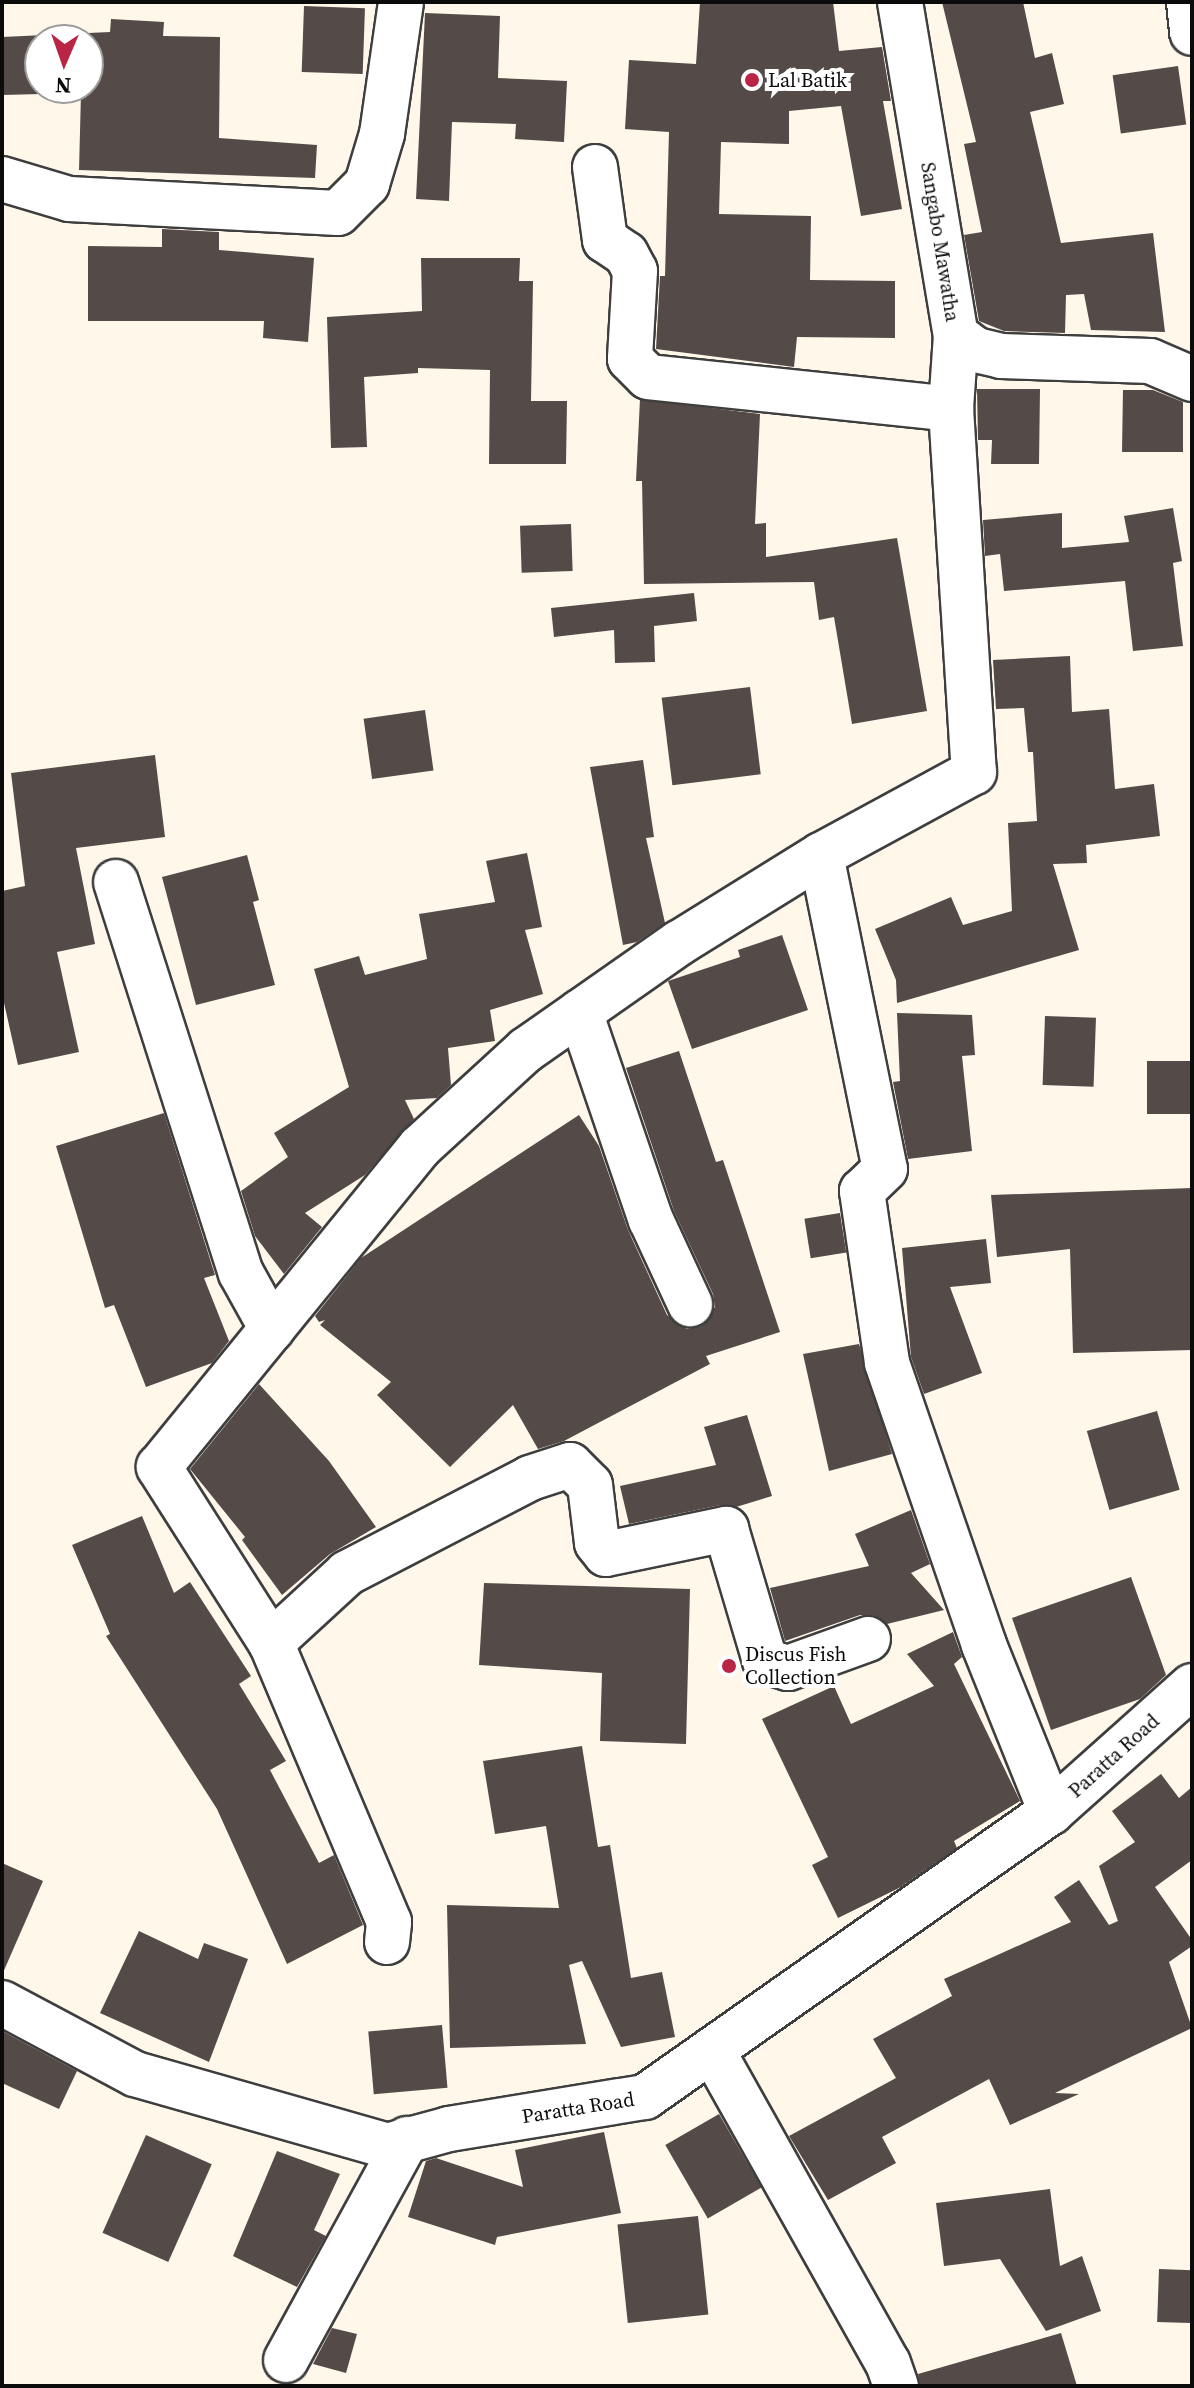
<!DOCTYPE html>
<style>
body{margin:0}
#map{position:relative;width:1194px;height:2388px;overflow:hidden;background:#fff7ea;font-family:"Source Serif 4",serif}
div>[style]{position:absolute}
[style*='--x']{left:calc(var(--x)*1px);top:calc(var(--y)*1px);width:calc(var(--w)*1px);rotate:calc(var(--a)*1deg)}
.building>*{inset:0;background:#544a48;transform-origin:0 0}
.roads{filter:drop-shadow(2px 0 #3e3e3e) drop-shadow(-2px 0 #3e3e3e) drop-shadow(0 2px #3e3e3e) drop-shadow(0 -2px #3e3e3e)}
.minor>*{height:44px;margin:-22px;padding:0 22px;transform-origin:22px;border-radius:22px;background:#fff}
.dots>*{width:22px;height:22px;translate:-50% -50%;box-sizing:border-box;border:4px solid #fff;border-radius:50%}
span{translate:-50% -50%;white-space:nowrap;text-align:center;line-height:1.15;-webkit-text-stroke:8px #fff;paint-order:stroke}
.poi-label{font-size:20px;color:#0b0b0b}
.left{translate:0 -50%;text-align:left}
.street-label{font-size:20px;color:#0b0b0b}
.frame{position:absolute;inset:0;border:4px solid #0b0b0b;pointer-events:none}
.north{position:absolute;left:24px;top:24px;width:80px;height:80px;box-sizing:border-box;background:#fff;border:2px solid #9d9d9d;border-radius:50%;rotate:182deg;font-size:22px;font-weight:700;line-height:32px;text-align:center;color:#0b0b0b}
.north::after{content:'';display:block;margin:auto;width:28px;height:36px;background:#ba2546;clip-path:polygon(50% 0,100% 100%,50% 72%,0 100%)}
</style>
<div id="map">
<div class="building">
<i style="clip-path:polygon(700px 2px,833px 2px,839px 51px,882px 47px,891px 101px,883px 101px,902px 209px,861px 216px,841px 106px,789px 111px,789px 144px,721px 142px,719px 214px,811px 216px,810px 280px,895px 281px,895px 338px,797px 337px,794px 367px,656px 349px,660px 276px,665px 276px,669px 132px,625px 129px,629px 60px,696px 64px)"></i>
<i style="clip-path:polygon(942px 2px,1023px 2px,1035px 58px,1052px 53px,1064px 104px,1030px 112px,1061px 243px,1153px 233px,1165px 332px,1091px 330px,1084px 294px,1066px 295px,1065px 333px,1004px 331px,979px 321px,964px 235px,982px 232px,964px 144px,976px 142px)"></i>
<i style="left:304px;top:6px;width:61px;height:66px;rotate:2deg"></i>
<i style="clip-path:polygon(425px 13px,500px 16px,498px 78px,567px 81px,564px 142px,515px 139px,516px 124px,452px 122px,449px 201px,416px 199px)"></i>
<i style="clip-path:polygon(evenodd,111px 19px,164px 22px,163px 36px,220px 37px,219px 138px,317px 145px,315px 178px,79px 170px,81px 93px,2px 95px,2px 37px,110px 32px,111px 19px,40px 40px,88px 40px,88px 88px,40px 88px,40px 40px)"></i>
<i style="left:1178px;top:66px;width:59px;height:66px;rotate:82deg"></i>
<i style="clip-path:polygon(162px 229px,219px 232px,219px 250px,314px 258px,308px 342px,263px 338px,264px 321px,88px 321px,88px 246px,162px 247px)"></i>
<i style="clip-path:polygon(421px 258px,520px 258px,519px 281px,533px 281px,531px 401px,567px 401px,566px 464px,489px 464px,490px 370px,418px 368px,418px 373px,364px 377px,367px 447px,331px 448px,327px 317px,422px 311px)"></i>
<i style="clip-path:polygon(977px 389px,1040px 389px,1039px 464px,991px 464px,992px 440px,978px 440px)"></i>
<i style="clip-path:polygon(1123px 390px,1153px 390px,1183px 402px,1183px 452px,1122px 452px)"></i>
<i style="clip-path:polygon(640px 399px,760px 414px,755px 524px,766px 523px,766px 557px,897px 538px,927px 711px,852px 724px,834px 617px,819px 620px,814px 582px,644px 584px,642px 481px,636px 481px)"></i>
<i style="clip-path:polygon(1173px 508px,1182px 561px,1173px 563px,1183px 646px,1133px 651px,1125px 581px,1004px 591px,1000px 554px,985px 556px,983px 520px,1062px 513px,1062px 548px,1129px 542px,1124px 516px)"></i>
<i style="left:571px;top:524px;width:47px;height:51px;rotate:88deg"></i>
<i style="clip-path:polygon(694px 593px,697px 621px,654px 626px,655px 662px,615px 663px,614px 630px,554px 637px,551px 608px)"></i>
<i style="clip-path:polygon(1070px 656px,1072px 712px,1109px 709px,1115px 789px,1154px 784px,1160px 836px,1086px 845px,1087px 863px,1053px 864px,1079px 950px,897px 1003px,896px 980px,875px 929px,951px 897px,963px 925px,1012px 911px,1008px 823px,1037px 821px,1033px 752px,1028px 752px,1024px 708px,996px 709px,993px 660px)"></i>
<i style="left:750px;top:687px;width:88px;height:89px;rotate:83deg"></i>
<i style="left:425px;top:710px;width:61px;height:62px;rotate:82deg"></i>
<i style="clip-path:polygon(155px 755px,165px 837px,76px 848px,95px 944px,57px 952px,79px 1052px,18px 1065px,2px 994px,2px 891px,25px 886px,11px 773px)"></i>
<i style="clip-path:polygon(643px 760px,654px 837px,646px 838px,665px 923px,637px 942px,623px 945px,590px 767px)"></i>
<i style="clip-path:polygon(527px 853px,542px 927px,525px 930px,543px 994px,490px 1010px,495px 1041px,448px 1048px,451px 1085px,437px 1098px,405px 1100px,414px 1119px,365px 1175px,305px 1213px,322px 1227px,284px 1274px,255px 1236px,241px 1191px,288px 1157px,274px 1133px,349px 1087px,314px 969px,359px 956px,365px 975px,427px 959px,419px 914px,495px 902px,486px 861px)"></i>
<i style="clip-path:polygon(247px 855px,259px 900px,253px 902px,275px 985px,196px 1005px,162px 877px)"></i>
<i style="clip-path:polygon(782px 935px,808px 1010px,692px 1049px,668px 981px,740px 957px,738px 950px)"></i>
<i style="clip-path:polygon(897px 1013px,972px 1015px,975px 1055px,962px 1056px,972px 1151px,908px 1159px,893px 1082px,900px 1081px)"></i>
<i style="left:1045px;top:1016px;width:51px;height:69px;rotate:2deg"></i>
<i style="clip-path:polygon(679px 1051px,716px 1162px,723px 1160px,780px 1332px,706px 1356px,710px 1364px,564px 1441px,538px 1449px,513px 1405px,450px 1467px,377px 1395px,391px 1382px,320px 1325px,325px 1320px,319px 1322px,315px 1316px,361px 1258px,579px 1115px,599px 1146px,628px 1230px,667px 1315px,687px 1329px,701px 1326px,715px 1307px,713px 1294px,674px 1211px,626px 1068px)"></i>
<i style="left:1147px;top:1061px;width:45px;height:53px"></i>
<i style="clip-path:polygon(164px 1113px,215px 1275px,204px 1278px,229px 1341px,212px 1363px,146px 1387px,114px 1305px,105px 1308px,56px 1146px)"></i>
<i style="clip-path:polygon(1192px 1188px,1192px 1350px,1073px 1353px,1070px 1249px,997px 1257px,991px 1195px)"></i>
<i style="left:840px;top:1213px;width:40px;height:36px;rotate:81deg"></i>
<i style="clip-path:polygon(986px 1239px,991px 1283px,950px 1287px,982px 1373px,924px 1394px,911px 1357px,902px 1248px)"></i>
<i style="clip-path:polygon(859px 1344px,892px 1454px,829px 1471px,803px 1354px)"></i>
<i style="clip-path:polygon(259px 1384px,329px 1461px,376px 1527px,330px 1554px,282px 1595px,242px 1540px,245px 1537px,190px 1469px)"></i>
<i style="left:1157px;top:1411px;width:82px;height:73px;rotate:74deg"></i>
<i style="clip-path:polygon(747px 1415px,772px 1496px,736px 1507px,721px 1505px,629px 1524px,620px 1486px,716px 1465px,704px 1427px)"></i>
<i style="clip-path:polygon(911px 1510px,930px 1564px,911px 1573px,944px 1610px,887px 1624px,873px 1615px,860px 1615px,785px 1641px,770px 1588px,869px 1566px,855px 1534px)"></i>
<i style="clip-path:polygon(142px 1516px,174px 1593px,190px 1582px,251px 1676px,239px 1684px,286px 1761px,270px 1770px,319px 1863px,334px 1855px,363px 1925px,287px 1964px,217px 1809px,106px 1636px,110px 1634px,72px 1545px)"></i>
<i style="clip-path:polygon(1131px 1577px,1166px 1675px,1140px 1699px,1051px 1730px,1012px 1618px)"></i>
<i style="clip-path:polygon(484px 1583px,690px 1589px,686px 1744px,600px 1741px,602px 1673px,479px 1665px)"></i>
<i style="clip-path:polygon(953px 1632px,962px 1657px,954px 1664px,1020px 1801px,954px 1841px,957px 1848px,899px 1888px,838px 1918px,812px 1865px,828px 1857px,762px 1719px,834px 1686px,851px 1724px,934px 1686px,907px 1654px)"></i>
<i style="clip-path:polygon(582px 1746px,598px 1847px,610px 1845px,631px 1978px,662px 1972px,675px 2037px,621px 2047px,582px 1961px,569px 1965px,586px 2044px,450px 2048px,447px 1905px,559px 1908px,546px 1826px,495px 1834px,483px 1761px)"></i>
<i style="clip-path:polygon(1161px 1774px,1179px 1798px,1192px 1787px,1192px 1860px,1155px 1887px,1192px 1940px,1192px 1946px,1169px 1962px,1192px 2028px,1055px 2093px,1079px 2094px,1010px 2125px,989px 2079px,882px 2137px,896px 2163px,828px 2200px,789px 2136px,896px 2078px,873px 2039px,952px 1996px,944px 1979px,1071px 1922px,1054px 1897px,1079px 1880px,1109px 1925px,1118px 1921px,1099px 1866px,1135px 1842px,1112px 1811px)"></i>
<i style="clip-path:polygon(2px 1863px,43px 1881px,2px 1975px)"></i>
<i style="clip-path:polygon(139px 1931px,198px 1959px,204px 1943px,248px 1959px,209px 2062px,100px 2013px)"></i>
<i style="left:442px;top:2025px;width:63px;height:74px;rotate:85deg"></i>
<i style="clip-path:polygon(2px 2031px,77px 2071px,59px 2109px,2px 2083px)"></i>
<i style="left:719px;top:2114px;width:85px;height:62px;rotate:60deg"></i>
<i style="clip-path:polygon(604px 2132px,621px 2213px,497px 2237px,495px 2245px,408px 2217px,426px 2161px,436px 2158px,523px 2187px,515px 2150px)"></i>
<i style="left:146px;top:2135px;width:72px;height:107px;rotate:24deg"></i>
<i style="clip-path:polygon(277px 2151px,340px 2174px,314px 2230px,326px 2236px,297px 2287px,233px 2256px)"></i>
<i style="clip-path:polygon(1050px 2189px,1060px 2266px,1082px 2256px,1101px 2311px,1046px 2331px,1000px 2259px,944px 2266px,936px 2203px)"></i>
<i style="left:698px;top:2216px;width:99px;height:81px;rotate:84deg"></i>
<i style="left:1159px;top:2269px;width:33px;height:53px;rotate:2deg"></i>
<i style="clip-path:polygon(332px 2328px,357px 2334px,346px 2373px,313px 2364px)"></i>
<i style="clip-path:polygon(1061px 2333px,1077px 2386px,920px 2386px,918px 2374px)"></i>
</div>
<div class="roads">
<div class="minor">
<i style="--x:900;--y:2;--w:338;--a:80.5"></i>
<i style="--x:956;--y:335;--w:25;--a:37"></i>
<i style="--x:976;--y:350;--w:26;--a:13"></i>
<i style="--x:1001;--y:356;--w:149;--a:1.9"></i>
<i style="--x:1150;--y:361;--w:46;--a:23.2"></i>
<i style="--x:1189;--y:2;--w:31;--a:84"></i>
<i style="--x:595;--y:167;--w:74;--a:82.2"></i>
<i style="--x:605;--y:240;--w:25;--a:34"></i>
<i style="--x:626;--y:254;--w:19;--a:62"></i>
<i style="--x:635;--y:271;--w:88;--a:93.3"></i>
<i style="--x:630;--y:359;--w:25;--a:45"></i>
<i style="--x:648;--y:377;--w:305;--a:6"></i>
<i style="--x:2;--y:179;--w:70;--a:16.6"></i>
<i style="--x:69;--y:199;--w:269;--a:3"></i>
<i style="--x:338;--y:213;--w:41;--a:-45"></i>
<i style="--x:367;--y:184;--w:52;--a:-73.3"></i>
<i style="--x:382;--y:134;--w:133;--a:-81.8"></i>
<i style="--x:956;--y:335;--w:74;--a:93.9"></i>
<i style="--x:951;--y:409;--w:364;--a:86.4"></i>
<i style="--x:974;--y:772;--w:174;--a:151.5"></i>
<i style="--x:821;--y:855;--w:320;--a:78.5"></i>
<i style="--x:885;--y:1169;--w:32;--a:136"></i>
<i style="--x:862;--y:1191;--w:174;--a:81.7"></i>
<i style="--x:887;--y:1363;--w:298;--a:71"></i>
<i style="--x:984;--y:1645;--w:180;--a:68.1"></i>
<i style="--x:116;--y:882;--w:410;--a:72.3"></i>
<i style="--x:241;--y:1273;--w:64;--a:61"></i>
<i style="--x:580;--y:1012;--w:220;--a:71.2"></i>
<i style="--x:651;--y:1220;--w:93;--a:65.1"></i>
<i style="--x:271;--y:1643;--w:103;--a:-42.6"></i>
<i style="--x:347;--y:1573;--w:206;--a:-27.4"></i>
<i style="--x:530;--y:1478;--w:42;--a:-18"></i>
<i style="--x:570;--y:1465;--w:28;--a:45"></i>
<i style="--x:590;--y:1485;--w:58;--a:83.1"></i>
<i style="--x:597;--y:1543;--w:14;--a:51"></i>
<i style="--x:606;--y:1554;--w:123;--a:-11.8"></i>
<i style="--x:726;--y:1529;--w:138;--a:73.5"></i>
<i style="--x:765;--y:1661;--w:24;--a:17"></i>
<i style="--x:788;--y:1668;--w:85;--a:-19.9"></i>
<i style="--x:387;--y:1942;--w:20;--a:-84"></i>
<i style="--x:389;--y:1922;--w:303;--a:-112.9"></i>
<i style="--x:271;--y:1643;--w:209;--a:-122.5"></i>
<i style="--x:159;--y:1467;--w:413;--a:-50.8"></i>
<i style="--x:420;--y:1147;--w:144;--a:-42.5"></i>
<i style="--x:526;--y:1050;--w:187;--a:-35"></i>
<i style="--x:679;--y:943;--w:167;--a:-31.8"></i>
<i style="--x:2;--y:2003;--w:151;--a:28.1"></i>
<i style="--x:135;--y:2074;--w:262;--a:15.9"></i>
<i style="--x:387;--y:2146;--w:64;--a:-15.3"></i>
<i style="--x:449;--y:2129;--w:199;--a:-9.3"></i>
<i style="--x:645;--y:2097;--w:496;--a:-35.1"></i>
<i style="--x:1051;--y:1812;--w:189;--a:-41.8"></i>
<i style="--x:712;--y:2050;--w:359;--a:60.7"></i>
<i style="--x:888;--y:2363;--w:24;--a:71"></i>
<i style="--x:286;--y:2360;--w:252;--a:-61.3"></i>
</div>
</div>
<div class="dots">
<i style="left:752px;top:80px;background:#ba2546"></i>
<i style="left:729px;top:1666px;background:#ba2546"></i>
</div>
<div class="poi-label">
<span class="left" style="left:768px;top:80px">Lal Batik</span>
<span class="left" style="left:745px;top:1666px">Discus Fish<br>Collection</span>
</div>
<div class="street-label">
<span style="left:940px;top:242px;rotate:81deg">Sangabo Mawatha</span>
<span style="left:1114px;top:1756px;rotate:-42deg">Paratta Road</span>
<span style="left:578px;top:2108px;rotate:-9deg">Paratta Road</span>
</div>
<div class="frame"></div>
<div class="north">N</div>
</div>
